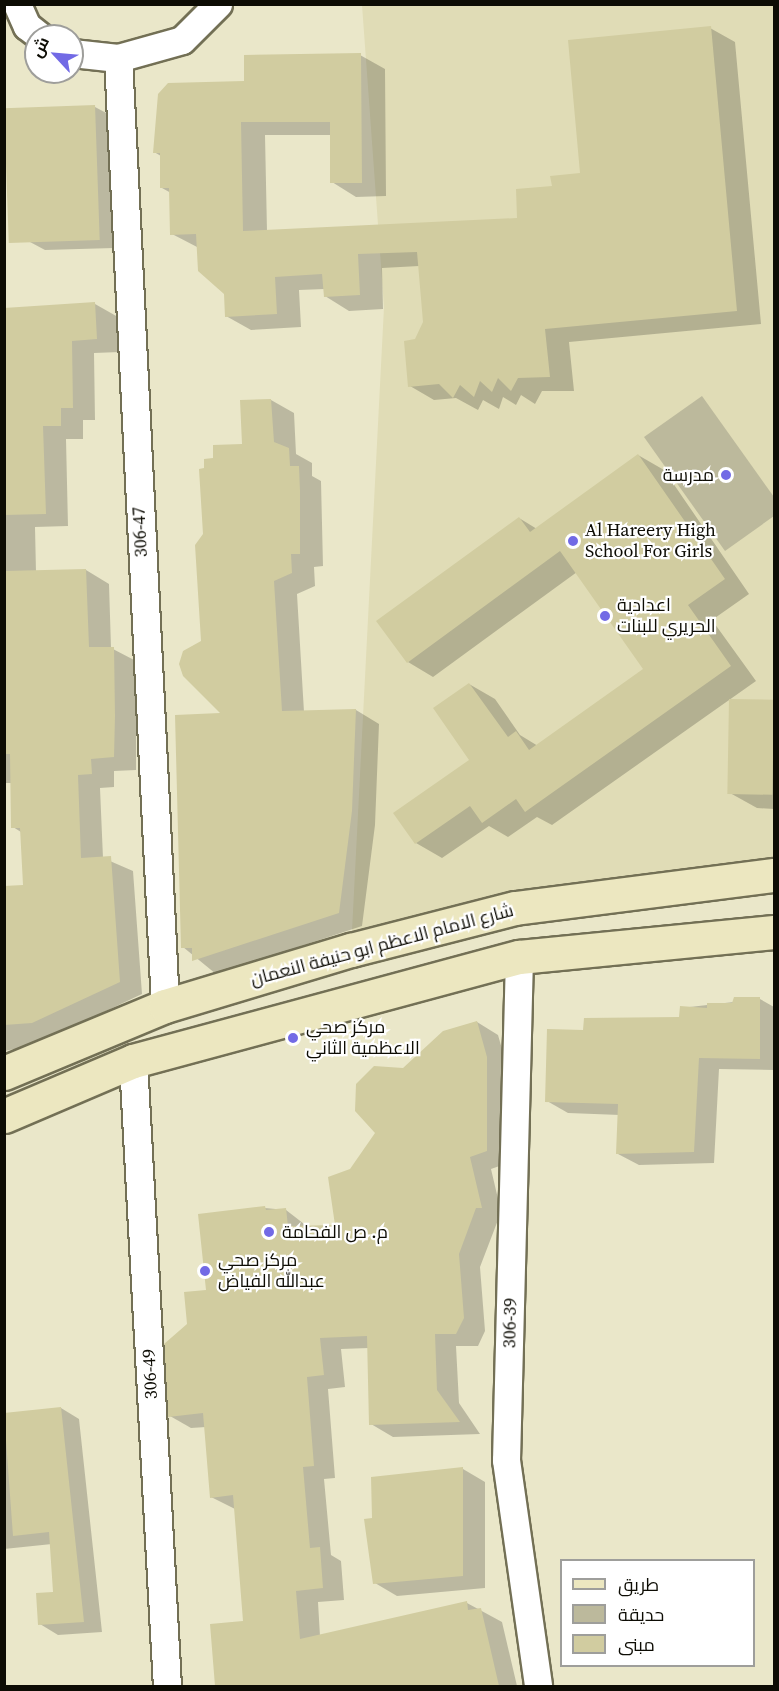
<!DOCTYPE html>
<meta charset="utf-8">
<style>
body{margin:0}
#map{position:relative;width:779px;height:1691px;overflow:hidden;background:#eae7c9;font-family:"Source Serif 4",Cairo,serif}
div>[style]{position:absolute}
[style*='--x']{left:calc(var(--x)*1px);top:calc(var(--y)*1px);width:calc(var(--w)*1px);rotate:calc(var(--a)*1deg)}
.built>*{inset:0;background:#e0dcb6}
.green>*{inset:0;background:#bcb99c}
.shadow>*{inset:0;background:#0003}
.building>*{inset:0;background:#d1cca0;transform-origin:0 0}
.roads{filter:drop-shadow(2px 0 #737055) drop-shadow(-2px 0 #737055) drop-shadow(0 2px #737055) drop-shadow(0 -2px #737055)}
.minor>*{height:27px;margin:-13.5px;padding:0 13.5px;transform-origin:13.5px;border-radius:13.5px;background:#fff}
.secondary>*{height:33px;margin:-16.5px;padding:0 16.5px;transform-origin:16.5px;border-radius:16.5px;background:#ece7c0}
.dots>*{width:16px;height:16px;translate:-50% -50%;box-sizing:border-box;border:3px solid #fff;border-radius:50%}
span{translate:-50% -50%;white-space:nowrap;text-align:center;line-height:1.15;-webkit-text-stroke:4.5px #fff;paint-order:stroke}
.poi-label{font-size:18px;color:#0d0c04}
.right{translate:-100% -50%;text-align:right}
.left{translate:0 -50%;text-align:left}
.street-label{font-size:18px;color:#0d0c04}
.frame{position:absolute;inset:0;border:6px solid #0d0c04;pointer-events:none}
.legend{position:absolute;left:560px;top:1559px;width:195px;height:108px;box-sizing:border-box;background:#fff;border:2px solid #9e9e9b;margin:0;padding:8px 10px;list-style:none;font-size:18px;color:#0d0c04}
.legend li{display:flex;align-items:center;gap:12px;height:30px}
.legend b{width:30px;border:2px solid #9e9e9b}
.north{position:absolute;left:24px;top:24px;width:60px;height:60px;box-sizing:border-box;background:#fff;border:2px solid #9e9e9b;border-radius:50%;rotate:296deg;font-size:16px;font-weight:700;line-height:24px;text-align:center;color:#0d0c04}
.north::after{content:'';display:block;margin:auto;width:21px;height:27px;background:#726ae5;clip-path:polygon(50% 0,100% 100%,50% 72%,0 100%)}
</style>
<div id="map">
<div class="built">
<i style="clip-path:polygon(362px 5px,774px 5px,774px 875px,351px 950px,384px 307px)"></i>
</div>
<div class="green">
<i style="clip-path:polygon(702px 396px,774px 497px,774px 516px,725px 551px,644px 437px)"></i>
</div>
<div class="shadow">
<i style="clip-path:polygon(710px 28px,735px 42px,761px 324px,569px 342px,574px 391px,542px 391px,535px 404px,521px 395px,516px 405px,503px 397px,499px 409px,483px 400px,478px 410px,456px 398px,434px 400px,410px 386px,416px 340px,425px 322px,419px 266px,382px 268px,383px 309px,349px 311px,325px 296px,325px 289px,299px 290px,301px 327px,251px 330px,226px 316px,225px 294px,199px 248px,172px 234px,171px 193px,162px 188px,161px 156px,154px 152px,246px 83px,360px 55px,385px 69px,386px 196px,356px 197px,332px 182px,331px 135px,265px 135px,267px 231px,519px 220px,553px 187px,582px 174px)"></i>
<i style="clip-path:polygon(95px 107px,110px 115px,114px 248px,45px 250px,30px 242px)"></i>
<i style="clip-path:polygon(95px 304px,118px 317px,120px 352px,94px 353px,95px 420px,83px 420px,83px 439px,66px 439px,68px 526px,35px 527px,36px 572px,86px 570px,109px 584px,111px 648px,136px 661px,136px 770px,114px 771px,114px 787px,100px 788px,103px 858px,133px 871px,142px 994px,32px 1046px,4px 1051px,4px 888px,24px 887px,21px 832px,13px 827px,12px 783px,4px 783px,4px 309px)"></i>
<i style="clip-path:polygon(271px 400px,294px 413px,296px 454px,312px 463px,312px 476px,321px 481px,323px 566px,314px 567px,315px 586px,297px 594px,304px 712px,356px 710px,379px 724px,375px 825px,362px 926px,216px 974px,183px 947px,224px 715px,202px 641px,206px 470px,244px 445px,242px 401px)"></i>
<i style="clip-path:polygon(638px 455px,664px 470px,749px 594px,712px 620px,756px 681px,552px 825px,537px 817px,508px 837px,489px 826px,442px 858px,416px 843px,396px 813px,471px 760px,469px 684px,495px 699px,520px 735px,538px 746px,645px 670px,577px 572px,433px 677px,408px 662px,519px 518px,537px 529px)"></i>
<i style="clip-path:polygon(730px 701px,774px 702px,774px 809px,757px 808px,730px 793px)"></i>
<i style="clip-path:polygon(760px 999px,774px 1007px,774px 1070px,719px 1069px,714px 1163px,639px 1165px,618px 1154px,620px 1115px,568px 1113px,547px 1101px,585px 1032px,681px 1019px,681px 1008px)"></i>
<i style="clip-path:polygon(477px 1022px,498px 1035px,508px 1070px,508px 1163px,491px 1169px,503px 1220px,498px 1220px,480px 1267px,485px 1331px,478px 1346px,456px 1346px,459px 1403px,480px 1434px,393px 1437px,371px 1424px,369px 1348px,341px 1349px,345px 1387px,328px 1389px,335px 1478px,324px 1479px,331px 1555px,341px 1561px,344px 1600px,318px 1602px,320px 1636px,467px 1603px,502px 1622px,517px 1686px,216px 1686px,212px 1625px,245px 1622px,235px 1509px,211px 1497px,206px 1427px,191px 1428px,170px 1416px,189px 1325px,265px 1208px,286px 1210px,308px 1227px,337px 1226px,351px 1170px,377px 1133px,403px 1069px)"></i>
<i style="clip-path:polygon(4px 1397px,5px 1415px,61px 1408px,79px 1419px,102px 1632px,58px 1635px,40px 1624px,55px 1594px,52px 1544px,4px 1549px)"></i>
<i style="clip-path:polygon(463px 1469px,485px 1482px,485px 1588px,397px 1596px,375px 1583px,374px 1519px)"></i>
</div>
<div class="building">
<i style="clip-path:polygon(711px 26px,737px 311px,545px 329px,550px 377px,518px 378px,511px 391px,498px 378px,492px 392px,480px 381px,474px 397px,460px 385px,453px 398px,439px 384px,408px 387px,404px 341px,415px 339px,423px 322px,417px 252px,358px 254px,360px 295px,324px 297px,322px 274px,275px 277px,277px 314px,225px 317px,224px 294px,198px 271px,196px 234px,170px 235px,169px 188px,160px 188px,160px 153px,153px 153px,158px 94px,168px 83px,244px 81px,244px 55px,361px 53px,362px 183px,330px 183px,330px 122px,241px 122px,243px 231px,517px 218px,516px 189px,552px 186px,550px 176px,580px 173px,568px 40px)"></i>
<i style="left:95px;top:105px;width:135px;height:91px;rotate:88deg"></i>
<i style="clip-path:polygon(95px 302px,97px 339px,72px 341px,73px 408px,61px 408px,61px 426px,43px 426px,46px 514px,4px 515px,4px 308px)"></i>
<i style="clip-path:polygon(271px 399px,274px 442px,289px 448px,290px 466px,299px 466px,300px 491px,300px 554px,291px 554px,292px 573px,274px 581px,282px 711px,356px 709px,352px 811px,339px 913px,192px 961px,192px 948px,181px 948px,175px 715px,220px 713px,183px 676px,179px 664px,183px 651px,201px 641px,195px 545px,203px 534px,199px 469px,204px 468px,204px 459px,213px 458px,213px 445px,242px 444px,240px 400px)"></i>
<i style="clip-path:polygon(638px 454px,725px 579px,688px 605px,731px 666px,525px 812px,516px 799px,482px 823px,470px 806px,415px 844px,393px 813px,469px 760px,433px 708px,469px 683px,508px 737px,516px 731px,529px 750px,643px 669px,560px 551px,407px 663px,376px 621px,519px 517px,530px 532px)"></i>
<i style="clip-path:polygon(86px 569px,89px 647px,114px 647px,115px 716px,114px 757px,91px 759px,92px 774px,78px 775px,81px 858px,111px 856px,120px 982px,32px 1023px,4px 1025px,4px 886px,23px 885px,20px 828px,11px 828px,10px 754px,4px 754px,4px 571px)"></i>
<i style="left:729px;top:699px;width:45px;height:95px;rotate:1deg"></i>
<i style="clip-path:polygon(734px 997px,760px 997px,760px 1059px,699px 1058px,694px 1152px,616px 1154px,618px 1104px,545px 1102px,547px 1029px,583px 1030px,584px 1018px,679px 1017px,680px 1006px,707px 1008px,707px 1003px,732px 1003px)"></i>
<i style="clip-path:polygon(477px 1021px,487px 1057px,487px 1151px,470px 1157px,482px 1208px,476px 1208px,459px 1254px,464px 1318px,456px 1334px,435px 1334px,437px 1390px,460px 1422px,369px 1425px,367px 1336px,320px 1338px,324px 1375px,307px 1377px,314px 1466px,303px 1467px,310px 1548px,320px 1547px,323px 1588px,296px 1591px,300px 1639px,467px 1601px,468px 1610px,481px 1608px,499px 1686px,215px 1686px,210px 1624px,243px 1621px,233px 1495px,210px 1498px,203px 1413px,168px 1417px,164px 1344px,187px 1324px,184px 1292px,206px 1290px,198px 1214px,265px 1206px,266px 1210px,286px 1208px,288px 1226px,335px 1225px,328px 1177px,350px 1169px,375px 1133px,355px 1111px,356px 1084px,374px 1066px,403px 1068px,443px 1031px)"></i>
<i style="clip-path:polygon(61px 1407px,84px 1622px,38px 1625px,36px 1593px,53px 1592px,49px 1532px,13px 1536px,4px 1413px)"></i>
<i style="clip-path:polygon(463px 1467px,463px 1576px,373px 1584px,364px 1519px,372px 1518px,371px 1477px)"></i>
</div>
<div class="roads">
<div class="minor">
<i style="--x:17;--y:4;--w:24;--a:66"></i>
<i style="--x:27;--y:26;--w:16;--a:38"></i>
<i style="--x:72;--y:53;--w:46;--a:6.2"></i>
<i style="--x:118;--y:58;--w:66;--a:-15.7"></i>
<i style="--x:182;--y:40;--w:51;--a:-45"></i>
<i style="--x:118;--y:58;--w:949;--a:87.16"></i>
<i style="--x:519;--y:957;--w:503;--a:91.48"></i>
<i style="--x:506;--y:1460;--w:228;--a:81.9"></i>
<i style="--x:133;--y:1061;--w:626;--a:86.89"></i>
</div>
<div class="secondary">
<i style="--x:4;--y:1073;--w:174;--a:-22.6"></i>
<i style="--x:165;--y:1006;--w:194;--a:-16.8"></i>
<i style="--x:351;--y:950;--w:169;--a:-14.4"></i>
<i style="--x:515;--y:908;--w:261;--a:-7.3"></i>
<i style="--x:4;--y:1116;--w:140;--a:-23.1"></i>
<i style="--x:133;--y:1061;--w:400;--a:-15.1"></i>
<i style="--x:519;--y:957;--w:256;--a:-5.6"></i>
</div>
</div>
<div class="dots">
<i style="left:726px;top:475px;background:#726ae5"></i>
<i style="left:573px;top:541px;background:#726ae5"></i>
<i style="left:605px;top:616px;background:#726ae5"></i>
<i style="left:293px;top:1038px;background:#726ae5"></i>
<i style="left:269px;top:1232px;background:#726ae5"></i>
<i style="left:205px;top:1271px;background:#726ae5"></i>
</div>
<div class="poi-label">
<span class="right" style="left:714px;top:475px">مدرسة</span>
<span class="left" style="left:585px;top:541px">Al Hareery High<br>School For Girls</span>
<span class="left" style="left:617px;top:616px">اعدادية<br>الحريري للبنات</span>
<span class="left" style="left:306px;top:1038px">مركز صحي<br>الاعظمية الثاني</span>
<span class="left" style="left:282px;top:1232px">م. ص الفحامة</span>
<span class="left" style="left:218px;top:1271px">مركز صحي<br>عبدالله الفياض</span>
</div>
<div class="street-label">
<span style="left:140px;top:532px;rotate:-93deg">306-47</span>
<span style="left:382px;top:945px;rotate:-15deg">شارع الامام الاعظم ابو حنيفة النعمان</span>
<span style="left:510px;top:1323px;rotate:-89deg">306-39</span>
<span style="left:150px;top:1374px;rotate:-93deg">306-49</span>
</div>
<div class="frame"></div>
<ul class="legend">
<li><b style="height:8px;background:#ece7c0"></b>طريق</li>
<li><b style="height:16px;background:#bcb99c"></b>حديقة</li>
<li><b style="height:16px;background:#d1cca0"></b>مبنى</li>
</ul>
<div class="north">ش</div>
</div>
